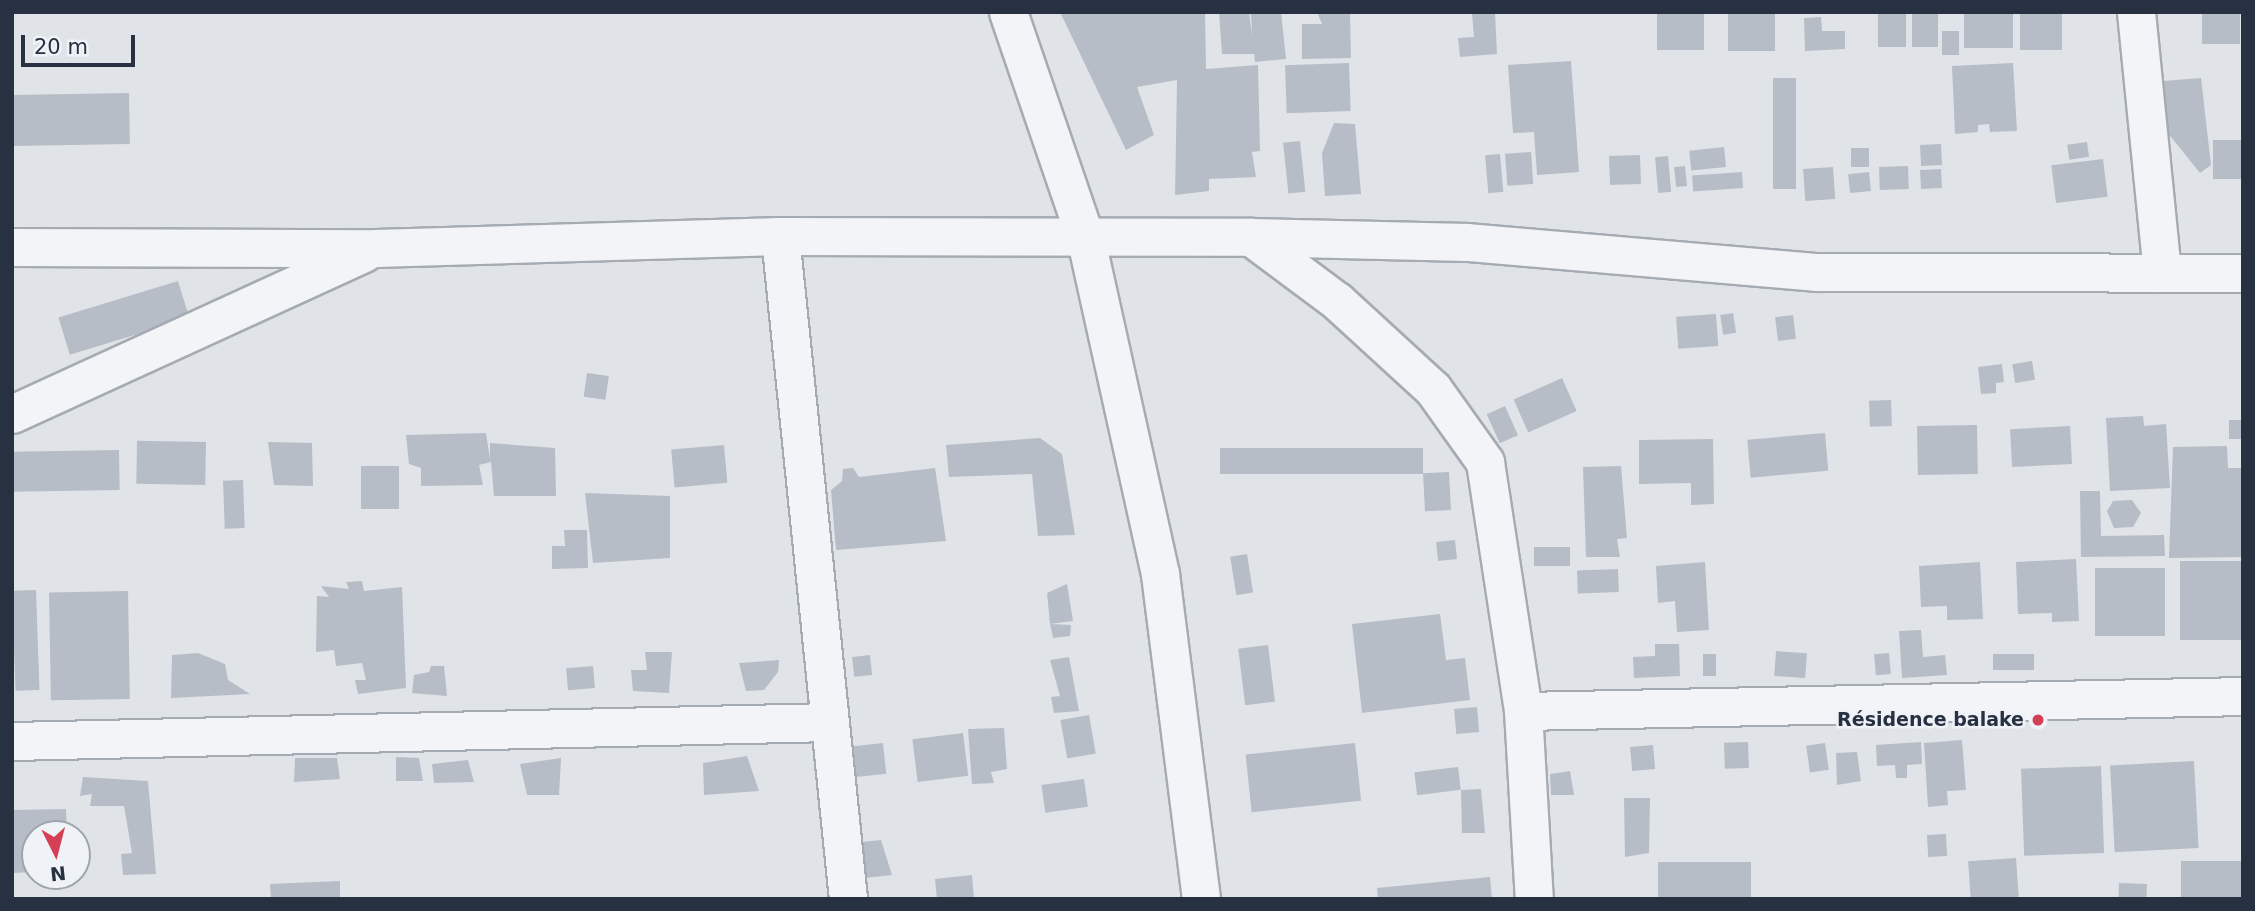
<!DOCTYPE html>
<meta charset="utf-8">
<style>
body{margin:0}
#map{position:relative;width:2255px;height:911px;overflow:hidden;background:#e0e4e9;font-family:"DejaVu Sans",sans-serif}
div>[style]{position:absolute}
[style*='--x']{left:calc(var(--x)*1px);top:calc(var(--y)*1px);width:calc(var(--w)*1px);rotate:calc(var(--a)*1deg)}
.building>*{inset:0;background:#b7bdc6;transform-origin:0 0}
.roads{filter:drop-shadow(2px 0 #a5abb3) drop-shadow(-2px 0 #a5abb3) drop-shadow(0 2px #a5abb3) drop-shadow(0 -2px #a5abb3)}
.minor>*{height:37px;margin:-18.5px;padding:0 18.5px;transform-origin:18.5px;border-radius:18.5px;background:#f3f4f7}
.dots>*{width:19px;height:19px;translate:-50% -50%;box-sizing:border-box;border:4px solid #eff2f7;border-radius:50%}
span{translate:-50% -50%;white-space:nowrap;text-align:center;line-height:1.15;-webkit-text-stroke:5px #eff2f7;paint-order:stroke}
.poi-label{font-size:19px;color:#283141;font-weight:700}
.right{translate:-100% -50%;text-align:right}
.frame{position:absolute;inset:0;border:14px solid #283141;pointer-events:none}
.north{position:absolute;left:21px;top:820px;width:70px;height:70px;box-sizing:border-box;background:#eff2f7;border:2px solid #9fa5ae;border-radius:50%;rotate:174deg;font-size:19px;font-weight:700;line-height:28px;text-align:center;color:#283141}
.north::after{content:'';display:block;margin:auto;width:24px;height:32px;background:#d43f56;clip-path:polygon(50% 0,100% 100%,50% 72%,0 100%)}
.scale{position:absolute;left:21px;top:35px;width:114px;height:32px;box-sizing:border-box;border:4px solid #283141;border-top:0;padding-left:9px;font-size:21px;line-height:24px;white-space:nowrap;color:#283141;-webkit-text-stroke:5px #eff2f7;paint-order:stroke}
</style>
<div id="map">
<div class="building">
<i style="clip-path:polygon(1060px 12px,1205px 12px,1206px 69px,1258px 65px,1260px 151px,1252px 152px,1256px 177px,1209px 179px,1209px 191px,1175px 195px,1177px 80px,1137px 87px,1154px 135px,1126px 150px)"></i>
<i style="clip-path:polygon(1219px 12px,1249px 12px,1252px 36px,1251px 12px,1281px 12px,1286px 59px,1255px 62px,1254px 54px,1222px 54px)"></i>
<i style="clip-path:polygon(1317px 12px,1350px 12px,1351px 58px,1302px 59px,1302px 24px,1322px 24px)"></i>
<i style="clip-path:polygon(1495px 12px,1497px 54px,1460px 57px,1458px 38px,1474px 37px,1472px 14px)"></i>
<i style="left:1657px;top:12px;width:47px;height:38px"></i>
<i style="left:1728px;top:12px;width:47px;height:39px"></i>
<i style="left:1878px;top:12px;width:28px;height:35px"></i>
<i style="left:1912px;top:12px;width:26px;height:35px"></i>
<i style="left:1964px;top:12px;width:49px;height:36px"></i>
<i style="left:2020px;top:12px;width:42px;height:38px"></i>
<i style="left:2202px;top:12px;width:38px;height:32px"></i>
<i style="clip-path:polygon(1821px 17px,1822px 31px,1845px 31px,1845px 49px,1805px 51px,1804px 18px)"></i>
<i style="left:1942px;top:31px;width:17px;height:24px"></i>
<i style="clip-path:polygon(1571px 61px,1579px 172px,1537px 175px,1534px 132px,1513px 133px,1508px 65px)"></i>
<i style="left:1349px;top:63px;width:48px;height:64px;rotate:88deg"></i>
<i style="clip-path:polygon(2013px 63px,2017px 131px,1990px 132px,1989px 124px,1978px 125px,1978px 132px,1955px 134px,1952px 66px)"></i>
<i style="left:1773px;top:78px;width:23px;height:111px"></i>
<i style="clip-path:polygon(2201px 78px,2211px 165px,2200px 173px,2167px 132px,2163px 81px)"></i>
<i style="left:129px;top:93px;width:51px;height:117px;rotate:89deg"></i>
<i style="clip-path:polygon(1334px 123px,1355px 124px,1361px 194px,1325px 196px,1322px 153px)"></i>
<i style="left:2243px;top:140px;width:39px;height:30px;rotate:90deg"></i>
<i style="left:1300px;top:141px;width:51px;height:17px;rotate:84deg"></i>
<i style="left:2087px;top:142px;width:15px;height:20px;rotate:82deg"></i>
<i style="left:1941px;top:144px;width:21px;height:21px;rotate:87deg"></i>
<i style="left:1724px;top:147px;width:20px;height:35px;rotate:84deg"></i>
<i style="left:1869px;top:148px;width:19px;height:18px;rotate:90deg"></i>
<i style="left:1531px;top:152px;width:32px;height:26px;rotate:86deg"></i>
<i style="left:1500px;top:154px;width:38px;height:15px;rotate:85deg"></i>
<i style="left:1640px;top:155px;width:29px;height:31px;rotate:88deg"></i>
<i style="left:1668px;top:156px;width:36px;height:13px;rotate:85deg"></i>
<i style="left:2103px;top:159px;width:38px;height:52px;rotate:83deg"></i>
<i style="left:1685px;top:166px;width:20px;height:11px;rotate:84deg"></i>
<i style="left:1908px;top:166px;width:23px;height:29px;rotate:88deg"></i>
<i style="left:1833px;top:167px;width:32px;height:30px;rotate:86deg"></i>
<i style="left:1941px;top:169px;width:19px;height:21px;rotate:87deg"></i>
<i style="left:1742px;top:172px;width:16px;height:50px;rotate:86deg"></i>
<i style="left:1869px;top:172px;width:19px;height:21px;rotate:84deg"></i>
<i style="left:178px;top:281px;width:39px;height:125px;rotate:73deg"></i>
<i style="left:1733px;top:313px;width:20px;height:13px;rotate:81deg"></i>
<i style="left:1716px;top:314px;width:32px;height:40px;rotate:86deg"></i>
<i style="left:1793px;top:315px;width:24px;height:18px;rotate:83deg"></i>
<i style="left:2032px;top:361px;width:19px;height:20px;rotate:81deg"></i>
<i style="clip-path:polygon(2002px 364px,2004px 382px,1996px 383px,1996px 393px,1981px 394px,1978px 367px)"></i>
<i style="left:587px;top:373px;width:22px;height:24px;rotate:8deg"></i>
<i style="left:1562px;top:378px;width:36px;height:53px;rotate:66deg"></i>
<i style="left:1891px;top:400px;width:26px;height:22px;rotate:88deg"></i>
<i style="left:1505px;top:406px;width:32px;height:20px;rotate:66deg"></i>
<i style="clip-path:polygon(2143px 416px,2144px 426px,2166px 424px,2170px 488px,2110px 491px,2106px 418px)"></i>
<i style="left:2229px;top:420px;width:14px;height:19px"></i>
<i style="left:1977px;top:425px;width:49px;height:60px;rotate:89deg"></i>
<i style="left:2070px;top:426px;width:38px;height:60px;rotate:87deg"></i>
<i style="clip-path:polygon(486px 433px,490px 459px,490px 443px,555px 448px,556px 496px,494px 496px,491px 462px,479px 465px,483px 485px,421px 486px,421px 468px,409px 464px,406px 435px)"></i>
<i style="left:1825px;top:433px;width:38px;height:78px;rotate:85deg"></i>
<i style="clip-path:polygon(1040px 438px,1062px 454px,1075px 535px,1038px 536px,1032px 474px,949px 477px,946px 445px)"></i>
<i style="clip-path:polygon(1713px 439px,1714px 504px,1691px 505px,1691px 483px,1639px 484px,1639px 440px)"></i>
<i style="left:206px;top:442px;width:43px;height:69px;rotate:91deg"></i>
<i style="clip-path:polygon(268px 442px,312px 443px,313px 486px,274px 485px)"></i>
<i style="left:724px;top:445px;width:38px;height:53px;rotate:85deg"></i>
<i style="clip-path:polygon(2227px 446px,2228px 468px,2243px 468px,2243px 557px,2169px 558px,2173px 447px)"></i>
<i style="left:1423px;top:448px;width:26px;height:203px;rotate:90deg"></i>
<i style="left:119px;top:450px;width:40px;height:107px;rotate:89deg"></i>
<i style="left:361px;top:466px;width:38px;height:43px"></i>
<i style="clip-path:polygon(1621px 466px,1627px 538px,1617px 539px,1620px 557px,1586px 557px,1583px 467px)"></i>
<i style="clip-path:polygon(853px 468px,859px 477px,935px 468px,946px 541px,836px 550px,831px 490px,842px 481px,843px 469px)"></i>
<i style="left:1449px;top:472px;width:38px;height:26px;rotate:87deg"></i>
<i style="left:243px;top:480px;width:48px;height:20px;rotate:88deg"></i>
<i style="clip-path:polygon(2080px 491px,2100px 491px,2101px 536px,2164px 535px,2165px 556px,2081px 557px)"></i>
<i style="clip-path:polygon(585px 493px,670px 496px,670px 558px,593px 563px)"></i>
<i style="clip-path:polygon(2132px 500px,2141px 513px,2133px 527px,2114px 528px,2107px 511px,2113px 501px)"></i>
<i style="clip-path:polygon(564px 530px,587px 530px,588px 568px,552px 569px,552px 546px,565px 546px)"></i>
<i style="left:1455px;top:540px;width:19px;height:19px;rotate:84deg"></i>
<i style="left:1570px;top:547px;width:19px;height:36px;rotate:90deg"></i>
<i style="left:1247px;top:554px;width:39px;height:17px;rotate:81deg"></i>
<i style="clip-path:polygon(2076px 559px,2079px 621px,2052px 622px,2052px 613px,2018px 614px,2016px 562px)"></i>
<i style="left:2243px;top:561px;width:79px;height:63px;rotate:90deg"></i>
<i style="clip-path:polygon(1705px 562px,1709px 630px,1677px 632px,1675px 601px,1658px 603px,1656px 566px)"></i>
<i style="clip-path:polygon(1980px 562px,1983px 619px,1947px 620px,1947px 606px,1921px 607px,1919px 566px)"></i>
<i style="left:2095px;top:568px;width:70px;height:68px"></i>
<i style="left:1618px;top:569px;width:23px;height:41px;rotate:88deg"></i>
<i style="clip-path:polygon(362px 581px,364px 591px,402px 587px,406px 688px,358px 694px,355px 680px,366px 680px,362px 663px,336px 666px,334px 650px,316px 652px,317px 596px,329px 597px,321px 586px,349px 589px,346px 582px)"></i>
<i style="clip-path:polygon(1067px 584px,1073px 621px,1050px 624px,1071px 625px,1070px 636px,1053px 638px,1050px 624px,1047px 593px)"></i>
<i style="left:36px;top:590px;width:100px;height:24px;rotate:88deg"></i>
<i style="left:128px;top:591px;width:108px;height:79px;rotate:89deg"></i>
<i style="clip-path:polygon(1440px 614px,1446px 660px,1465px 658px,1470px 700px,1362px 713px,1352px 624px)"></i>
<i style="clip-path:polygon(1921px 630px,1923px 657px,1945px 655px,1947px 675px,1902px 678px,1899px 631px)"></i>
<i style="clip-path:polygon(1655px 644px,1679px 644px,1680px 676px,1634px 678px,1633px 657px,1655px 656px)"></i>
<i style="left:1268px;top:645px;width:57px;height:30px;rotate:83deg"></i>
<i style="left:1776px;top:651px;width:31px;height:25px;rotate:4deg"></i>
<i style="clip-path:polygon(645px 652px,672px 652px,669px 693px,633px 691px,631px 670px,647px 670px)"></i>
<i style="clip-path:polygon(198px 653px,225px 664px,228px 680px,250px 694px,171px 698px,172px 655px)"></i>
<i style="left:1889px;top:653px;width:21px;height:15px;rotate:85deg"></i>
<i style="left:1703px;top:654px;width:13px;height:22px"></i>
<i style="left:2034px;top:654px;width:16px;height:41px;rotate:90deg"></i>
<i style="left:870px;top:655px;width:20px;height:18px;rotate:84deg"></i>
<i style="clip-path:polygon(1069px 657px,1079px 711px,1054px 713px,1051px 697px,1060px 696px,1050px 660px)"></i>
<i style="clip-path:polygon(779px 660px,778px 672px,764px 690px,746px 691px,739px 663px)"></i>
<i style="clip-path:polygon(431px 666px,444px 666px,447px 696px,412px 693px,414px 675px,429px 672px)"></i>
<i style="left:593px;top:666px;width:22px;height:27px;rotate:85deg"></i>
<i style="left:1477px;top:707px;width:25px;height:23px;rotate:85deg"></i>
<i style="left:1089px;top:715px;width:39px;height:29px;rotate:80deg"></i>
<i style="clip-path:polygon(1004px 728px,1007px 769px,991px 772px,994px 783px,972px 784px,968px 729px)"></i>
<i style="left:963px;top:733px;width:43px;height:51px;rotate:83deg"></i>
<i style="clip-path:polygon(1962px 740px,1966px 790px,1947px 791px,1948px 805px,1928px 807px,1924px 743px)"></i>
<i style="left:1748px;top:742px;width:26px;height:24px;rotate:88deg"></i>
<i style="clip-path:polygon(1921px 742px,1922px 764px,1907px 765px,1907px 778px,1896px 778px,1895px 765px,1877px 766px,1876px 745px)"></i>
<i style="left:883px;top:743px;width:31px;height:30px;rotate:84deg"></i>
<i style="left:1355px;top:743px;width:58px;height:110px;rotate:84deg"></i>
<i style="left:1825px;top:743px;width:27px;height:19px;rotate:82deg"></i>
<i style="left:1653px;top:745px;width:24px;height:23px;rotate:85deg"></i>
<i style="clip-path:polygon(1857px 752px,1861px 781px,1837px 785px,1836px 753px)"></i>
<i style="clip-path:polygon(747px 756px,759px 791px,704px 795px,703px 763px)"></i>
<i style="clip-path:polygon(396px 757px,419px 758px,423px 781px,396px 781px)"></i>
<i style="clip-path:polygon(295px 758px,337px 758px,340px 779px,294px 782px)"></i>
<i style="clip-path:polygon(561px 758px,559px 795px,527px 795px,520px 764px)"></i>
<i style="clip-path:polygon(468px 760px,474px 782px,434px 783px,432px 764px)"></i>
<i style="left:2194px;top:761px;width:87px;height:84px;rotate:87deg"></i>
<i style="left:2101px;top:766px;width:87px;height:80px;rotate:88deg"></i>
<i style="left:1458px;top:767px;width:23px;height:44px;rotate:83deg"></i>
<i style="clip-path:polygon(1570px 771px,1574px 795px,1551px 795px,1550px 774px)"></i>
<i style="clip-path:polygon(83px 777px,148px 781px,156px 874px,123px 875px,121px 854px,132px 853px,124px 806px,90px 806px,92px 794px,80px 796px)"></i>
<i style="left:1084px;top:779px;width:28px;height:43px;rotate:82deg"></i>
<i style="clip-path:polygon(1481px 789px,1485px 833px,1462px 833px,1461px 790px)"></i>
<i style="clip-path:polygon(1624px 798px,1650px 798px,1649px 853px,1625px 857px)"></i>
<i style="clip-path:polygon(66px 809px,67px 834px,35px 834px,35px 872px,12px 873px,12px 810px)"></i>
<i style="left:1946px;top:834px;width:22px;height:19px;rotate:87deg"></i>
<i style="clip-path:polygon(881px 840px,892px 875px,865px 878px,861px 842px)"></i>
<i style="left:2016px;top:858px;width:41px;height:48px;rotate:86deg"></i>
<i style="left:2243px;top:861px;width:38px;height:62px;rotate:90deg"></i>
<i style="left:1658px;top:862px;width:93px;height:37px"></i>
<i style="clip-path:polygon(972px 875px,974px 899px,937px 899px,935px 879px)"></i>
<i style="clip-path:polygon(1490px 877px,1492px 899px,1378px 899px,1377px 888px)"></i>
<i style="clip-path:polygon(340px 881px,340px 899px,271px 899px,270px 884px)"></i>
<i style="left:2119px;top:883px;width:28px;height:16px;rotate:2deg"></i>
</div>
<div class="roads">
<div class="minor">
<i style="--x:1008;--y:12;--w:241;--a:71.1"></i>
<i style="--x:1086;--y:240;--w:342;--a:77.5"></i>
<i style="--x:1160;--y:574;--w:328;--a:82.8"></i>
<i style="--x:2136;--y:12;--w:262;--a:84.3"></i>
<i style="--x:780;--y:236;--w:666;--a:84.14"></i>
<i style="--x:1251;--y:237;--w:107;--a:36.7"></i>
<i style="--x:1337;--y:301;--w:130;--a:42.5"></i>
<i style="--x:1433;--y:389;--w:90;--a:54.5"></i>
<i style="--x:1485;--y:462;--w:252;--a:81.3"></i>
<i style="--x:1523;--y:711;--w:188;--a:86.7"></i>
<i style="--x:12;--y:247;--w:363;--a:0.2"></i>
<i style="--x:375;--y:248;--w:405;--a:-1.7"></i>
<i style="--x:780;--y:236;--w:471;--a:0.1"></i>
<i style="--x:1251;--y:237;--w:216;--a:1.3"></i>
<i style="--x:1467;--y:242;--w:351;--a:4.9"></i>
<i style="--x:1817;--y:272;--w:426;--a:0.1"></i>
<i style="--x:12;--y:414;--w:387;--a:-24.6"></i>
<i style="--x:1523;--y:711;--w:720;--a:-1.19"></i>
<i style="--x:12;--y:741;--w:817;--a:-1.33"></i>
</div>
</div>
<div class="dots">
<i style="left:2038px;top:720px;background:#d43f56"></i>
</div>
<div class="poi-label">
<span class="right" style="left:2024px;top:720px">Résidence balake</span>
</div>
<div class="frame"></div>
<div class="north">N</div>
<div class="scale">20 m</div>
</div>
